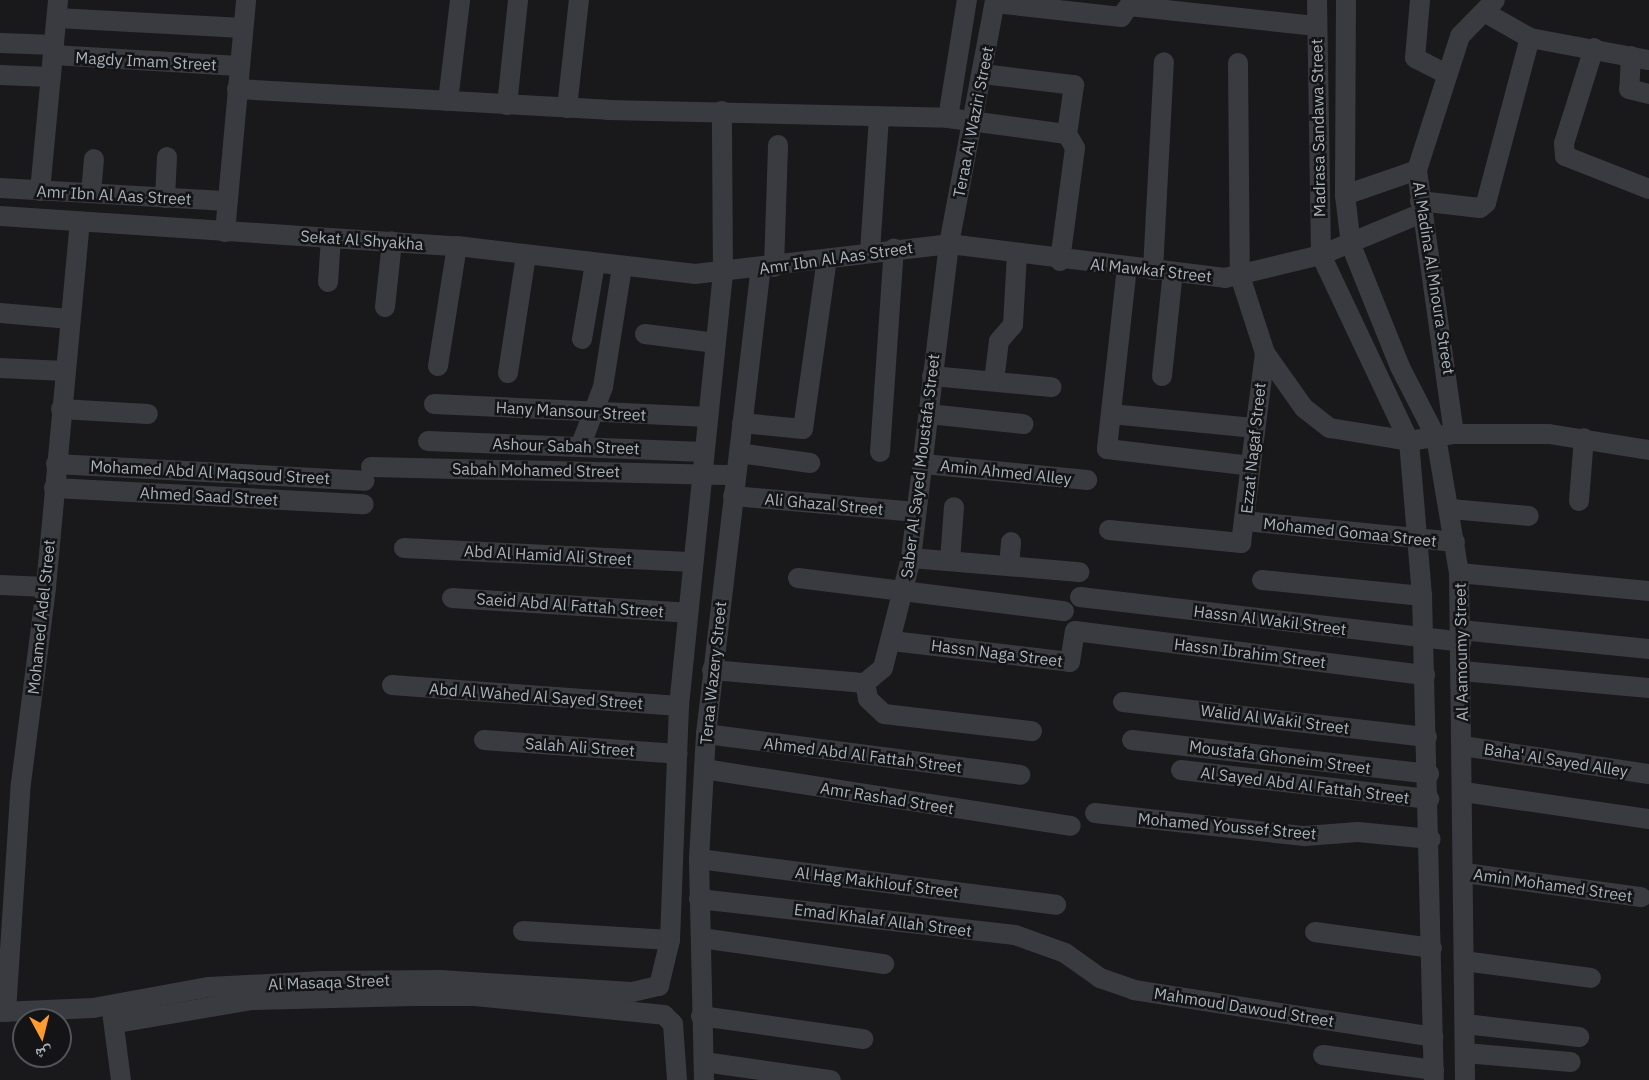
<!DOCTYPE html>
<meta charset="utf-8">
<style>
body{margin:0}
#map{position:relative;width:1649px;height:1080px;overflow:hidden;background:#19191b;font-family:"IBM Plex Sans","Noto Naskh Arabic",sans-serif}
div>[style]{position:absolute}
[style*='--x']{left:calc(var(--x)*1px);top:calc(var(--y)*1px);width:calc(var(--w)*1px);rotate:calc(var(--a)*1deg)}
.minor>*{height:20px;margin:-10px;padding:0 10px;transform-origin:10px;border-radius:10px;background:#393b40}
span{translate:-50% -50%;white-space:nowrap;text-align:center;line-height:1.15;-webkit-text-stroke:5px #141416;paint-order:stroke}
.street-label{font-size:16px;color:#aab2bc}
.north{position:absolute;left:12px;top:1008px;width:60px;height:60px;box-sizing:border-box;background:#141416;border:2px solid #505358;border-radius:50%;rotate:173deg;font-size:16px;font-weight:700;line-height:24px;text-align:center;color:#aab2bc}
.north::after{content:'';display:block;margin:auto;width:21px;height:27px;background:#fe9d2e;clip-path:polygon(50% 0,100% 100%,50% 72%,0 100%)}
</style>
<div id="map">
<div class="minor">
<i style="--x:1317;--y:0;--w:255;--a:89.1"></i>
<i style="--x:1321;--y:255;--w:206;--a:64.7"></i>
<i style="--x:1409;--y:441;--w:156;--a:85.2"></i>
<i style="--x:1422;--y:596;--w:484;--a:88.6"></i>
<i style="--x:1346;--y:0;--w:195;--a:90.3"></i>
<i style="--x:1345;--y:195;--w:50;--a:83.2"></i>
<i style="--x:1351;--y:245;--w:131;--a:68.1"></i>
<i style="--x:1400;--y:367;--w:79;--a:62.8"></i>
<i style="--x:1436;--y:437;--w:138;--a:80.4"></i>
<i style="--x:1459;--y:573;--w:507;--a:89.32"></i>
<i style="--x:1420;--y:0;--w:58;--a:94.9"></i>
<i style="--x:1415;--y:58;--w:36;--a:27"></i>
<i style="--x:995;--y:3;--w:127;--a:6.3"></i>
<i style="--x:1121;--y:17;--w:14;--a:-54"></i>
<i style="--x:1129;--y:6;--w:189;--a:6.1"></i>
<i style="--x:1486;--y:13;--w:51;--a:29.6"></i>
<i style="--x:1530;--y:38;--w:121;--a:10.5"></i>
<i style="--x:57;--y:18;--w:186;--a:3.1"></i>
<i style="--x:0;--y:43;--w:54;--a:2.1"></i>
<i style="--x:1594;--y:48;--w:100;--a:107.5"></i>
<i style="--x:1564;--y:143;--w:13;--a:86"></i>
<i style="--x:1565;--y:156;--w:90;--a:21.4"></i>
<i style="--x:53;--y:55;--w:186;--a:3.4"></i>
<i style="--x:1631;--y:56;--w:33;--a:93"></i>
<i style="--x:1629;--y:89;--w:21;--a:14"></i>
<i style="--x:1238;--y:63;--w:213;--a:89.5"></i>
<i style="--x:1240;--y:276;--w:81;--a:72"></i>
<i style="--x:1265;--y:353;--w:67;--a:54.7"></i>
<i style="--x:1304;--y:408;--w:33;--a:38"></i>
<i style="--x:1330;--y:428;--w:80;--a:9.3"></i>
<i style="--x:1409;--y:441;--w:46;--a:-8.8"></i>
<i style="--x:1454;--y:434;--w:95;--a:0"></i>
<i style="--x:1549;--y:434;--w:101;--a:9.1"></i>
<i style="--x:983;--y:74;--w:92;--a:6.9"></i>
<i style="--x:1074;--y:85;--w:49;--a:98.1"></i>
<i style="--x:0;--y:75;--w:51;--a:2.2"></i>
<i style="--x:237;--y:89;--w:372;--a:3.2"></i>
<i style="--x:608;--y:110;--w:340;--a:1.3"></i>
<i style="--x:948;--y:118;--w:120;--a:7.7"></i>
<i style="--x:1067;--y:134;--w:16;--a:60"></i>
<i style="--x:1075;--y:148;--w:114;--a:97.6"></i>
<i style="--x:448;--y:101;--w:102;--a:-83.2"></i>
<i style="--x:507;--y:105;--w:106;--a:-84"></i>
<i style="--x:567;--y:108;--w:109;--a:-83.7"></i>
<i style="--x:948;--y:118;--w:120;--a:-80.9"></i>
<i style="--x:0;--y:188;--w:228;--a:3.3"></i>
<i style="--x:40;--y:191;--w:192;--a:-84.6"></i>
<i style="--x:91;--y:193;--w:34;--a:-85"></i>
<i style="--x:1345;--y:195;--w:76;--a:-19.1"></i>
<i style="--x:165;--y:198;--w:41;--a:-87.2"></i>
<i style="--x:1420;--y:201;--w:60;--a:6.7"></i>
<i style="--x:1480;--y:208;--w:8;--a:-40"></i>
<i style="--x:1486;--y:203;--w:171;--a:-75.1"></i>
<i style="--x:0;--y:216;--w:458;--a:3.8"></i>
<i style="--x:457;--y:246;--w:240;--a:6.7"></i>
<i style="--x:695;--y:274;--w:256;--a:-6.7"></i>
<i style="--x:949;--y:244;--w:278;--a:7"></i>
<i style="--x:1225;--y:278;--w:99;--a:-13.5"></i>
<i style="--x:1321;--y:255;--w:109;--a:-22.6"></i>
<i style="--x:225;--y:232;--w:233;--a:-84.8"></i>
<i style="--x:870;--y:252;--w:136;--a:-86.2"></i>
<i style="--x:774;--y:267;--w:122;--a:-88.1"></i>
<i style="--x:1127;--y:267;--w:183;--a:96.3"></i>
<i style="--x:1107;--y:449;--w:145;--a:6.7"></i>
<i style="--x:1153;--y:270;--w:208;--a:-87"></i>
<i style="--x:328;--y:282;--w:44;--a:-86.1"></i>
<i style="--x:385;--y:307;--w:66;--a:-83.9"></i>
<i style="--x:0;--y:313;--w:70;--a:4.9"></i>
<i style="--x:645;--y:334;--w:71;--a:7.3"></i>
<i style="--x:582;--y:339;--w:76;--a:-80.2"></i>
<i style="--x:438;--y:366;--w:121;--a:-81"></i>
<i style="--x:0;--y:368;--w:65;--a:2.6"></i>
<i style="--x:508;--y:373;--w:118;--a:-81.3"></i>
<i style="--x:932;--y:376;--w:120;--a:5.3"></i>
<i style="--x:1162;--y:376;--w:105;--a:-84"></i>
<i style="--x:994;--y:381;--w:40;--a:-82.9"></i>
<i style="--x:999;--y:341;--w:21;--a:-49"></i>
<i style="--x:1013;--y:325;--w:71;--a:-86.8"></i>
<i style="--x:434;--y:404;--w:274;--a:2.7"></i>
<i style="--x:61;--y:409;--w:87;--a:3.3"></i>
<i style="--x:929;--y:414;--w:95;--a:6.1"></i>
<i style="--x:1111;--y:414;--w:145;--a:5.6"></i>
<i style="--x:742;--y:423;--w:61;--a:5.6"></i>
<i style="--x:803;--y:429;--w:172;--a:-82"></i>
<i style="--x:1454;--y:434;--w:267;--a:-98"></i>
<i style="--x:1417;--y:170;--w:141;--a:-72.2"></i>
<i style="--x:1460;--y:36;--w:50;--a:-45.8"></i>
<i style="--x:428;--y:441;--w:276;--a:2.3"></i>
<i style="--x:580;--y:447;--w:64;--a:-69"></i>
<i style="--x:603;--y:387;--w:121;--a:-81"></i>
<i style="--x:880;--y:452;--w:204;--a:-86.1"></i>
<i style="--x:739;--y:453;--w:72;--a:8"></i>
<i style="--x:56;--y:464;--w:309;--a:3.1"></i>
<i style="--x:924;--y:464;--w:164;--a:5.6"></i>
<i style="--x:371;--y:467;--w:364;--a:1.3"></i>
<i style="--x:54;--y:488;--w:310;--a:3"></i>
<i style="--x:733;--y:496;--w:184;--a:5"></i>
<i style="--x:1579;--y:501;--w:63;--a:-85.5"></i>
<i style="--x:1451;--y:509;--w:78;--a:5.1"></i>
<i style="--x:1245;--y:521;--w:211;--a:5.7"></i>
<i style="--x:1109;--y:530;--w:133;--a:5.6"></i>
<i style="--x:1241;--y:543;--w:192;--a:-82.8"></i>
<i style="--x:404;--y:548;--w:289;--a:2.8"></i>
<i style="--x:911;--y:558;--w:169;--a:4.8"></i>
<i style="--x:950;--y:561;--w:54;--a:-85.8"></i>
<i style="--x:1009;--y:566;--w:24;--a:-85"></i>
<i style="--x:1459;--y:573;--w:191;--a:5.4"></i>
<i style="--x:798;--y:578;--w:268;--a:7.1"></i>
<i style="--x:1262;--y:580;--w:161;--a:5.7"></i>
<i style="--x:0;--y:585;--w:46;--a:2.5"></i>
<i style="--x:1080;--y:597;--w:384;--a:6.7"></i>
<i style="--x:452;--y:598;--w:236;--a:3.6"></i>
<i style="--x:1461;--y:630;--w:189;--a:5.8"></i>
<i style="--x:892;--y:641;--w:179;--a:6.7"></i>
<i style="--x:1070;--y:662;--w:31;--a:-81"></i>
<i style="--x:1075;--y:631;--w:353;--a:7.2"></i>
<i style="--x:712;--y:670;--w:154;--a:4.9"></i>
<i style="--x:865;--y:683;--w:23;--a:-40"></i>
<i style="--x:883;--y:668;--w:114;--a:-75.7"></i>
<i style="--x:911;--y:558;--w:316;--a:-83.1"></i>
<i style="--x:949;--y:244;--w:248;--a:-79.3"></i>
<i style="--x:1462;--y:671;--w:188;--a:5.2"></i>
<i style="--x:865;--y:683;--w:16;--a:79"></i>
<i style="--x:868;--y:699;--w:22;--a:43"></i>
<i style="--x:884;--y:714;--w:149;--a:6.6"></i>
<i style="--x:392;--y:685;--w:288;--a:4.2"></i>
<i style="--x:1123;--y:702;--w:306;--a:6.6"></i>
<i style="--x:706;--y:734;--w:317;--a:7.4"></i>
<i style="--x:484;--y:740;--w:194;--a:4.1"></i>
<i style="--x:1132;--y:740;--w:299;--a:6.5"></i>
<i style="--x:1463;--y:746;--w:188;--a:8.6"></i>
<i style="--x:704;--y:769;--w:371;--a:8.8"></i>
<i style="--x:1181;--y:770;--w:250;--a:6.7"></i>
<i style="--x:1464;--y:792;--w:187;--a:8.3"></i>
<i style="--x:1095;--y:813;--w:211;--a:6.3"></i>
<i style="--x:1305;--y:836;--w:53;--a:-4.3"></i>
<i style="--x:1358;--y:832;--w:73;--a:5.5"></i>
<i style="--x:699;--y:859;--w:360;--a:7.3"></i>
<i style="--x:1465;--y:873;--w:178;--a:7.8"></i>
<i style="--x:699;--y:899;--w:318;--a:6.5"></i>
<i style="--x:1015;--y:935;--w:53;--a:19.8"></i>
<i style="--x:1065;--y:953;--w:43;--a:35.5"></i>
<i style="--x:1100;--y:978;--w:36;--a:19"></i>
<i style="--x:1134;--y:990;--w:303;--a:8.9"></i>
<i style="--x:523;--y:931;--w:147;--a:3.5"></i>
<i style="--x:1315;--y:932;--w:118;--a:7.8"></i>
<i style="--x:701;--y:938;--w:185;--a:8.1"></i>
<i style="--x:1464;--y:961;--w:128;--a:7.6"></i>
<i style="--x:112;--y:1011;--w:70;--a:82.6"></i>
<i style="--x:0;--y:1012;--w:93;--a:-2.5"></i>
<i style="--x:93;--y:1008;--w:118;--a:-10.3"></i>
<i style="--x:209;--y:987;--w:114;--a:-3"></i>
<i style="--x:323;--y:981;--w:117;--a:-0.5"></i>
<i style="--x:440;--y:980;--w:192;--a:3.6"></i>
<i style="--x:632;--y:992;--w:28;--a:-13"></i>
<i style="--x:659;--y:986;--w:47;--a:-76.6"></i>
<i style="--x:670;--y:940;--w:234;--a:-87.8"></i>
<i style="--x:679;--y:706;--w:434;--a:-84.2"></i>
<i style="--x:723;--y:274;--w:163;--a:-90.4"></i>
<i style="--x:6;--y:1012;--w:229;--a:-86.3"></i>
<i style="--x:21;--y:783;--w:198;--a:-82.7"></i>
<i style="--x:46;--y:587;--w:367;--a:-84.7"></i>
<i style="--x:701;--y:1016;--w:164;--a:8.1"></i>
<i style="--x:117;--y:1023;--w:137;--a:-9.7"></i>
<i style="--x:252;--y:1000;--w:161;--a:-1.4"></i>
<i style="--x:413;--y:996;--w:62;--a:0"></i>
<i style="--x:475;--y:996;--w:190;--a:5.7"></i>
<i style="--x:664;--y:1015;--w:13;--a:45"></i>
<i style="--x:673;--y:1024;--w:56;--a:85.9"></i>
<i style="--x:1465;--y:1024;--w:115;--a:6.5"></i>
<i style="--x:1465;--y:1053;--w:106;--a:4.9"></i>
<i style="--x:1323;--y:1055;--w:112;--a:7.7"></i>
<i style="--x:704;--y:1062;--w:128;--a:8.1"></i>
<i style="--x:704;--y:1080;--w:221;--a:-91.3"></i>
<i style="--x:699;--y:859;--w:125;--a:-86.8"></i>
<i style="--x:706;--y:734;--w:468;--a:-83.3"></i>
</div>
<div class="street-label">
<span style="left:146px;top:61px;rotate:3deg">Magdy Imam Street</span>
<span style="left:973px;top:122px;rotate:-79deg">Teraa Al Waziri Street</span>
<span style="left:1318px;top:128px;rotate:-91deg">Madrasa Sandawa Street</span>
<span style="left:114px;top:195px;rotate:3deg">Amr Ibn Al Aas Street</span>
<span style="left:362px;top:240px;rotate:4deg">Sekat Al Shyakha</span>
<span style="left:836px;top:258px;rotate:-8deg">Amr Ibn Al Aas Street</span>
<span style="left:1151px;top:270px;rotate:6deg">Al Mawkaf Street</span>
<span style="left:1434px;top:278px;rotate:81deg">Al Madina Al Mnoura Street</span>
<span style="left:571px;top:411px;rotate:3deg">Hany Mansour Street</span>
<span style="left:566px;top:446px;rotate:2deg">Ashour Sabah Street</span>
<span style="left:1253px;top:448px;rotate:-84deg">Ezzat Nagaf Street</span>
<span style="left:920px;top:466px;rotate:-83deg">Saber Al Sayed Moustafa Street</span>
<span style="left:536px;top:470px;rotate:1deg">Sabah Mohamed Street</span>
<span style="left:210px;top:472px;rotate:3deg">Mohamed Abd Al Maqsoud Street</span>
<span style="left:1006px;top:472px;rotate:6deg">Amin Ahmed Alley</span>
<span style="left:209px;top:496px;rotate:3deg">Ahmed Saad Street</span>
<span style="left:824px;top:504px;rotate:5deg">Ali Ghazal Street</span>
<span style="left:1350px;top:532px;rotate:6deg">Mohamed Gomaa Street</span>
<span style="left:548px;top:555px;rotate:3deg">Abd Al Hamid Ali Street</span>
<span style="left:570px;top:605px;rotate:4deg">Saeid Abd Al Fattah Street</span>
<span style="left:41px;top:617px;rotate:-84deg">Mohamed Adel Street</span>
<span style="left:1270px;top:620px;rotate:7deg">Hassn Al Wakil Street</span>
<span style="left:1461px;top:652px;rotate:-91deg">Al Aamoumy Street</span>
<span style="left:997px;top:653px;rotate:7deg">Hassn Naga Street</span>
<span style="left:1250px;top:653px;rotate:7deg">Hassn Ibrahim Street</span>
<span style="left:713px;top:673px;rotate:-84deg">Teraa Wazery Street</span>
<span style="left:536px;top:696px;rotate:4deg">Abd Al Wahed Al Sayed Street</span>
<span style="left:1275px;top:719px;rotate:7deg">Walid Al Wakil Street</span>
<span style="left:580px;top:747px;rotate:4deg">Salah Ali Street</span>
<span style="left:863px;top:755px;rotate:7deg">Ahmed Abd Al Fattah Street</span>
<span style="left:1280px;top:757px;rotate:7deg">Moustafa Ghoneim Street</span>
<span style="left:1556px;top:760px;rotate:9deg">Baha' Al Sayed Alley</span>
<span style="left:1305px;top:785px;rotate:7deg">Al Sayed Abd Al Fattah Street</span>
<span style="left:887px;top:798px;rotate:9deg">Amr Rashad Street</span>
<span style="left:1227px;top:826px;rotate:5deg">Mohamed Youssef Street</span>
<span style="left:877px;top:882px;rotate:7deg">Al Hag Makhlouf Street</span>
<span style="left:1553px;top:885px;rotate:8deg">Amin Mohamed Street</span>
<span style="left:883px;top:920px;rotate:7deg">Emad Khalaf Allah Street</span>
<span style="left:329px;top:982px;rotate:-2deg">Al Masaqa Street</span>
<span style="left:1244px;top:1007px;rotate:9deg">Mahmoud Dawoud Street</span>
</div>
<div class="north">ش</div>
</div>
